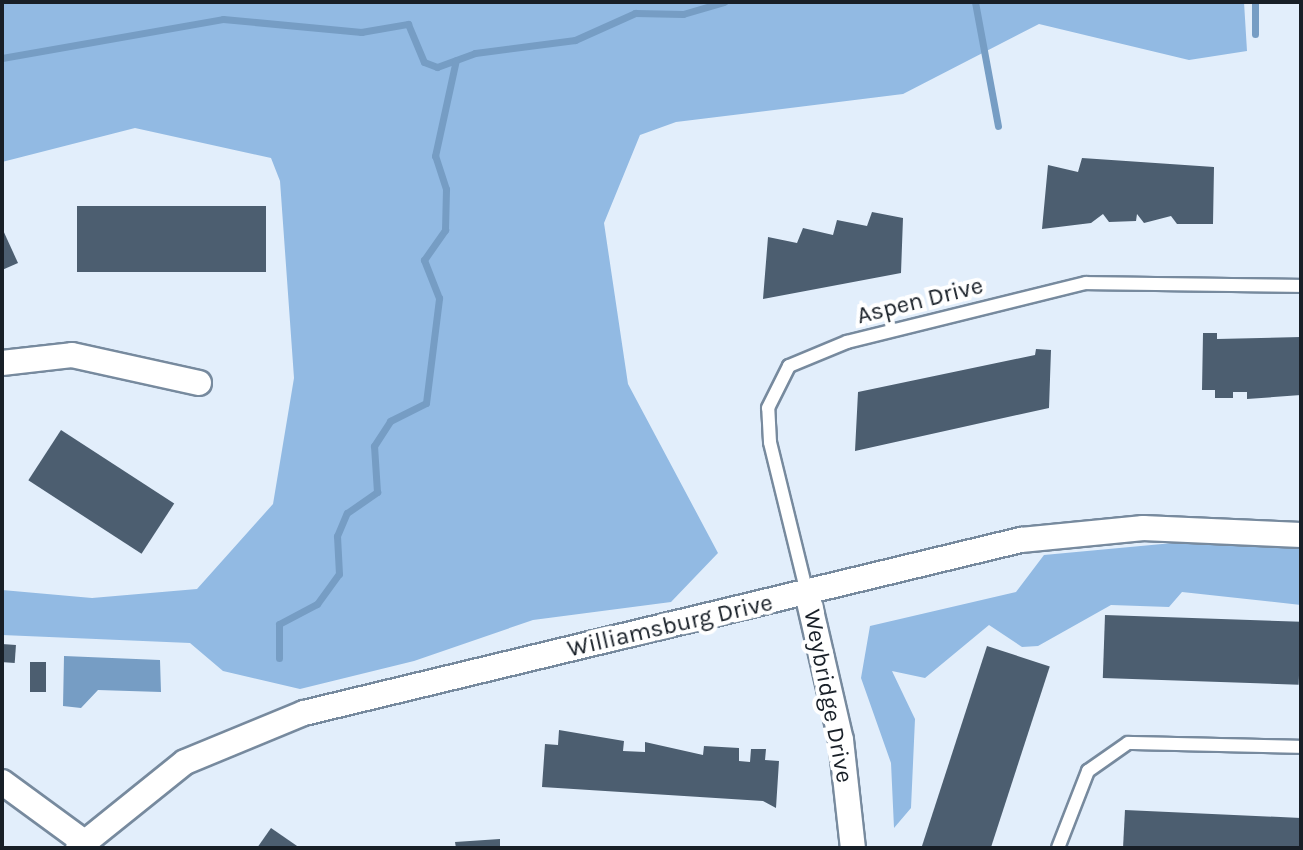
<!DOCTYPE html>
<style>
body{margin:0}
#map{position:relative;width:1303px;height:850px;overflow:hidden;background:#e2eefb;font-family:Karla,sans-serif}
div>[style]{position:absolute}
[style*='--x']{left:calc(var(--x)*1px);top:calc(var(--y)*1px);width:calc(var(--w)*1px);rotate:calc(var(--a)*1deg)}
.forest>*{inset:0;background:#92bae3}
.water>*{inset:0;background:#769dc4}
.stream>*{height:7px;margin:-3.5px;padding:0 3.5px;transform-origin:3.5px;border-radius:3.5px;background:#769dc4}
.building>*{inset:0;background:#4c5e70;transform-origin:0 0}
.roads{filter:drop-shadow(2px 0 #778a9e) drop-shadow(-2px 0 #778a9e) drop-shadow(0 2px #778a9e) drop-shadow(0 -2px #778a9e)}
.lane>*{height:12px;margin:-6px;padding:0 6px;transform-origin:6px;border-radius:6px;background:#fff}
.street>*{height:24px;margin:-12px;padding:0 12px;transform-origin:12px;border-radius:12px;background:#fff}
span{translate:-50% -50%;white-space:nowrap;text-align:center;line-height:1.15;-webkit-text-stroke:8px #fff;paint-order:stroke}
.street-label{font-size:24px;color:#181f27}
.frame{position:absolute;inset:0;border:4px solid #181f27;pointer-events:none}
</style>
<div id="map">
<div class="forest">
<i style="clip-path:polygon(2px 2px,1244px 2px,1247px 51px,1189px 60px,1039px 24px,903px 94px,676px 122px,640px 135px,604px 223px,628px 384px,718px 553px,671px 602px,533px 620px,414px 661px,300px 689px,223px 671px,190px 643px,2px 635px,2px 590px,92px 598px,197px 589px,273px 504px,294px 378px,280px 181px,271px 158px,135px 128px,2px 162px)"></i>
<i style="clip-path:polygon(1216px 539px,1301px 545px,1301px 605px,1182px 592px,1169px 607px,1111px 605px,1038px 646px,1022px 647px,989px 625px,925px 678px,892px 671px,915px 719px,911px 808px,894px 828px,891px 763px,861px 678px,870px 626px,1016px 592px,1044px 555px)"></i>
</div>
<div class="water">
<i style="clip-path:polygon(64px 656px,160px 660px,161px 692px,98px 690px,81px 708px,63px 706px)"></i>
</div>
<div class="stream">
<i style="--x:975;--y:2;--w:126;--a:79.5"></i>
<i style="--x:1255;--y:2;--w:32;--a:90"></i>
<i style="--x:2;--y:58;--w:224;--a:-10"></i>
<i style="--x:223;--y:19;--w:139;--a:5.4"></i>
<i style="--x:361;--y:32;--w:48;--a:-9.7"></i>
<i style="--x:408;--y:24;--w:41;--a:67.2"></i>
<i style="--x:424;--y:62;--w:14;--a:21"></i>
<i style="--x:437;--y:67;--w:40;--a:-20.2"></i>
<i style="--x:475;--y:53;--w:101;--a:-7.4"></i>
<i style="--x:575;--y:40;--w:66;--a:-24.2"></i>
<i style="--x:635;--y:13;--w:48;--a:1.2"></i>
<i style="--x:683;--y:14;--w:43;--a:-16.3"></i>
<i style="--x:279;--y:658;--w:34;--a:-90"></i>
<i style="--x:279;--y:624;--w:43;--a:-27.8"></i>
<i style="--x:317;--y:604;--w:37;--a:-54"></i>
<i style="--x:339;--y:574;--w:38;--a:-93"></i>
<i style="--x:337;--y:536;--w:25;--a:-67"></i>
<i style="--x:347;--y:513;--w:37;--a:-35"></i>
<i style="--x:377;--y:492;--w:46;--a:-93.7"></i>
<i style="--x:374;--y:446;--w:30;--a:-57"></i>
<i style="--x:390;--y:421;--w:40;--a:-26.6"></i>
<i style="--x:426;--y:403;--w:106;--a:-82.9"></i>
<i style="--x:439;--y:298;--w:41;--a:-111.5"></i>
<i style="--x:424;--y:260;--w:37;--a:-55"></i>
<i style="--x:445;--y:230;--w:41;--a:-88.6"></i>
<i style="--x:446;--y:189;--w:35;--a:-108"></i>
<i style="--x:435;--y:156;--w:98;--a:-77.7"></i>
</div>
<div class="building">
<i style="clip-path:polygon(1082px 158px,1214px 167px,1213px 224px,1177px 224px,1171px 216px,1144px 223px,1137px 214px,1136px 221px,1109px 222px,1103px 214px,1091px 223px,1042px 229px,1048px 165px,1078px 172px)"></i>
<i style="left:77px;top:206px;width:189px;height:66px"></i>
<i style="clip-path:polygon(872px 212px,903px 218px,901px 273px,763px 299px,768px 237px,797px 243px,803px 228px,833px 235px,837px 220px,867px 226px)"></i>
<i style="clip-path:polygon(2px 228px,18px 263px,2px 270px)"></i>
<i style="clip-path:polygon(1203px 333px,1217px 333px,1217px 339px,1301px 337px,1301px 395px,1247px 399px,1247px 392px,1233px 392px,1233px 398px,1215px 398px,1215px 390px,1202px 390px)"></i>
<i style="clip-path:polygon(1036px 349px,1051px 350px,1049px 408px,855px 451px,858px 392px,1035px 355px)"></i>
<i style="left:61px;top:430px;width:135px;height:60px;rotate:33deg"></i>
<i style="left:1105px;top:615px;width:196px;height:63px;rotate:2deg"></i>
<i style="left:2px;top:644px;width:14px;height:18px;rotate:4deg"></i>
<i style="left:987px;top:646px;width:66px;height:213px;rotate:18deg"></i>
<i style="left:30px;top:662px;width:16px;height:30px"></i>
<i style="clip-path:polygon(559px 730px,624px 741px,623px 751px,645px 752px,645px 742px,703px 755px,704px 746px,739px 748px,739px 761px,750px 762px,751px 749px,766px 749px,765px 760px,779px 761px,776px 808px,763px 801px,542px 787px,545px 744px,558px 745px)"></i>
<i style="clip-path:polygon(1125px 810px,1301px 818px,1301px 848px,1123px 848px)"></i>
<i style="clip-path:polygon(271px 828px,300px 848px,257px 848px)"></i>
<i style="clip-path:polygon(500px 839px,500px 848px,456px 848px,455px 842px)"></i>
</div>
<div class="roads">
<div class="lane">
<i style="--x:807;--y:593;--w:155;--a:-103.8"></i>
<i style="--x:770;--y:442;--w:34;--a:-93"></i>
<i style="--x:768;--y:408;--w:47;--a:-63.4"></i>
<i style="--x:789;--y:366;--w:63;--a:-22.5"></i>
<i style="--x:847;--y:342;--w:246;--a:-13.9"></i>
<i style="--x:1086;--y:283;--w:215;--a:0.8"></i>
<i style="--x:1058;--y:848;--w:83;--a:-68.7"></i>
<i style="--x:1088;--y:771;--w:49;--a:-35"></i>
<i style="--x:1128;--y:743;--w:173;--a:1.3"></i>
</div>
<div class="street">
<i style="--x:2;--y:363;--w:70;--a:-6.5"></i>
<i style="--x:72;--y:355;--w:130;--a:12.4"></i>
<i style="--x:807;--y:593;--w:151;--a:77"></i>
<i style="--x:841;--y:740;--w:109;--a:83.7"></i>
<i style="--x:2;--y:782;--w:102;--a:36.2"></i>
<i style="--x:78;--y:848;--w:137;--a:-38.8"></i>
<i style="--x:185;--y:762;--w:129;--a:-22.4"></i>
<i style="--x:304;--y:713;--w:738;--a:-13.57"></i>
<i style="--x:1021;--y:540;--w:123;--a:-5.6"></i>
<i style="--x:1143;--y:528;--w:158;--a:2.5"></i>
</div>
</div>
<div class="street-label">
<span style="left:920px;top:301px;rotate:-14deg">Aspen Drive</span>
<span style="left:670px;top:626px;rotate:-13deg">Williamsburg Drive</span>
<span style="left:828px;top:696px;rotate:79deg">Weybridge Drive</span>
</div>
<div class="frame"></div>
</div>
